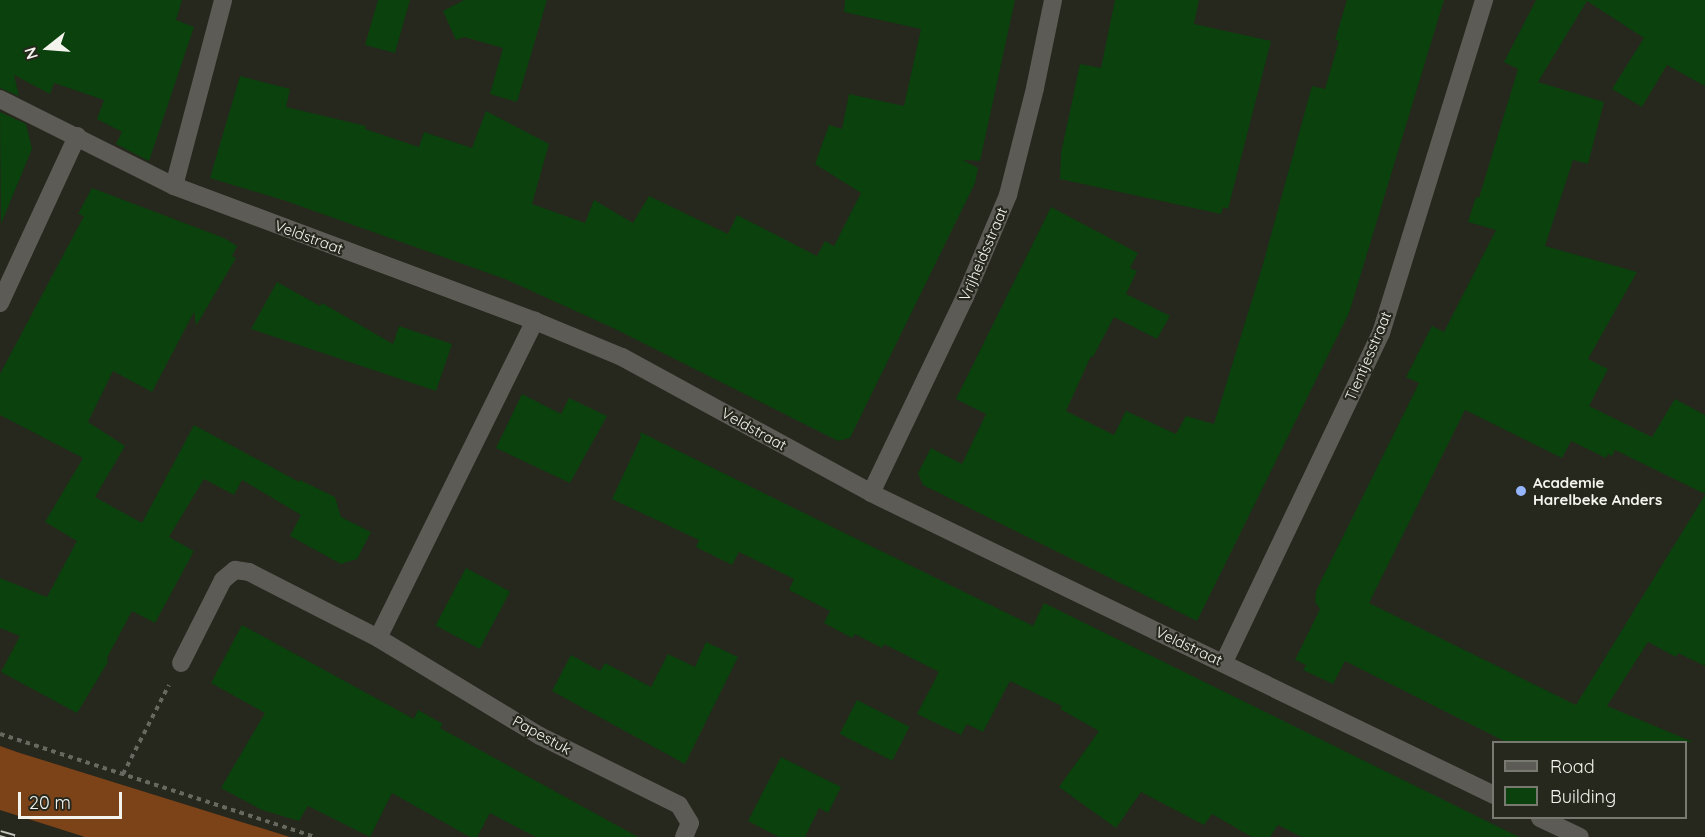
<!DOCTYPE html>
<style>
body{margin:0}
#map{position:relative;width:1705px;height:837px;overflow:hidden;background:#26271d;font-family:Quicksand,sans-serif}
div>[style]{position:absolute}
[style*='--x']{left:calc(var(--x)*1px);top:calc(var(--y)*1px);width:calc(var(--w)*1px);rotate:calc(var(--a)*1deg)}
.forest>*{inset:0;background:#7c4218}
.building>*{inset:0;background:#0b410d;transform-origin:0 0}
.path>*{height:4px;margin-top:-2px;transform-origin:0;background:repeating-linear-gradient(90deg,#67685f 0 4.5px,transparent 0 9px)}
.lane>*{height:18px;margin:-9px;padding:0 9px;transform-origin:9px;border-radius:9px;background:#5d5b56}
.street>*{height:18px;margin:-9px;padding:0 9px;transform-origin:9px;border-radius:9px;background:#5d5b56}
.rail>*{height:7px;margin-top:-3.5px;transform-origin:0;background:repeating-linear-gradient(90deg,#26271d 0 14px,#c3c4bc 0 28px);box-sizing:border-box;border-block:2px solid #c3c4bc}
.dots>*{width:16px;height:16px;translate:-50% -50%;box-sizing:border-box;border:3px solid #26271d;border-radius:50%}
span{translate:-50% -50%;white-space:nowrap;text-align:center;line-height:1.15;-webkit-text-stroke:4.5px #26271d;paint-order:stroke}
.street-label{font-size:15px;color:#f3f4ed}
.poi-label{font-size:15px;color:#f3f4ed;font-weight:700}
.left{translate:0 -50%;text-align:left}
.legend{position:absolute;left:1492px;top:741px;width:195px;height:78px;box-sizing:border-box;background:#26271d;border:2px solid #787970;margin:0;padding:8px 10px;list-style:none;font-size:18px;color:#f3f4ed}
.legend li{display:flex;align-items:center;gap:12px;height:30px}
.legend b{width:30px;border:2px solid #787970}
.north{position:absolute;left:18px;top:18px;width:60px;height:60px;-webkit-text-stroke:4px #26271d;paint-order:stroke;rotate:253deg;font-size:16px;font-weight:700;line-height:24px;text-align:center;color:#f3f4ed}
.north::after{content:'';display:block;margin:auto;width:21px;height:27px;background:#f3f4ed;clip-path:polygon(50% 0,100% 100%,50% 72%,0 100%)}
.scale{position:absolute;left:18px;top:792px;width:104px;height:27px;box-sizing:border-box;border:3px solid #f3f4ed;border-top:0;padding-left:8px;font-size:18px;line-height:21px;white-space:nowrap;color:#f3f4ed;-webkit-text-stroke:4px #26271d;paint-order:stroke}
</style>
<div id="map">
<div class="forest">
<i style="clip-path:polygon(0 746px,20px 753px,290px 837px,85px 837px,0 810px)"></i>
</div>
<div class="building">
<i style="clip-path:polygon(0 0,182px 0,176px 20px,194px 27px,149px 161px,116px 144px,122px 132px,97px 119px,104px 100px,54px 83px,50px 94px,14px 75px,19px 96px,0 88px)"></i>
<i style="clip-path:polygon(378px 0,410px 0,395px 53px,365px 45px)"></i>
<i style="clip-path:polygon(464px 0,547px 0,517px 102px,490px 94px,503px 48px,464px 37px,456px 40px,443px 11px)"></i>
<i style="clip-path:polygon(845px 0,1015px 0,980px 161px,963px 160px,978px 168px,975px 183px,850px 438px,838px 441px,613px 328px,505px 279px,286px 201px,210px 178px,240px 76px,290px 89px,286px 107px,366px 126px,365px 129px,419px 147px,424px 132px,472px 148px,486px 111px,549px 144px,532px 204px,585px 223px,594px 200px,633px 223px,649px 196px,728px 234px,737px 215px,817px 256px,825px 241px,834px 246px,861px 193px,815px 164px,829px 125px,842px 129px,849px 94px,904px 106px,921px 29px,844px 12px)"></i>
<i style="clip-path:polygon(1115px 0,1199px 0,1194px 24px,1271px 41px,1228px 209px,1223px 207px,1221px 214px,1060px 179px,1061px 153px,1080px 64px,1101px 68px)"></i>
<i style="clip-path:polygon(1347px 0,1444px 0,1349px 313px,1197px 621px,923px 485px,918px 473px,931px 448px,962px 464px,986px 414px,956px 399px,1051px 207px,1138px 253px,1130px 268px,1137px 271px,1126px 294px,1170px 316px,1157px 339px,1114px 317px,1093px 357px,1091px 356px,1066px 411px,1114px 435px,1126px 411px,1176px 434px,1186px 416px,1214px 424px,1263px 264px,1312px 86px,1325px 89px,1339px 41px,1335px 40px)"></i>
<i style="clip-path:polygon(1536px 0,1705px 0,1705px 86px,1667px 65px,1642px 107px,1612px 89px,1644px 38px,1587px 1px,1538px 82px,1604px 102px,1588px 164px,1573px 160px,1545px 246px,1637px 272px,1588px 359px,1608px 369px,1589px 406px,1652px 437px,1675px 399px,1705px 415px,1705px 494px,1615px 450px,1612px 456px,1608px 454px,1606px 458px,1571px 441px,1562px 458px,1465px 410px,1369px 603px,1576px 705px,1705px 495px,1705px 666px,1678px 653px,1676px 657px,1648px 642px,1607px 706px,1693px 742px,1506px 742px,1345px 661px,1333px 684px,1303px 670px,1306px 665px,1295px 660px,1320px 609px,1315px 602px,1316px 591px,1419px 383px,1406px 377px,1432px 326px,1444px 332px,1496px 230px,1468px 222px,1476px 197px,1479px 198px,1518px 69px,1504px 62px)"></i>
<i style="clip-path:polygon(0 112px,26px 124px,32px 149px,1px 224px)"></i>
<i style="clip-path:polygon(92px 188px,224px 238px,237px 246px,232px 256px,236px 258px,196px 326px,194px 312px,152px 392px,113px 371px,88px 422px,125px 446px,95px 497px,142px 523px,194px 425px,299px 482px,300px 480px,335px 497px,341px 517px,371px 532px,357px 559px,341px 564px,290px 536px,301px 515px,242px 480px,234px 495px,204px 479px,169px 537px,194px 551px,155px 623px,132px 611px,107px 658px,108px 662px,77px 713px,1px 672px,20px 636px,0 628px,0 578px,47px 597px,77px 541px,45px 522px,83px 458px,0 415px,0 374px,84px 216px,78px 214px)"></i>
<i style="clip-path:polygon(277px 282px,320px 306px,322px 303px,393px 344px,399px 326px,452px 344px,436px 391px,251px 329px)"></i>
<i style="clip-path:polygon(522px 394px,561px 414px,569px 398px,607px 416px,570px 483px,496px 448px)"></i>
<i style="clip-path:polygon(640px 432px,1033px 626px,1044px 603px,1519px 837px,1302px 837px,1278px 825px,1270px 837px,1252px 837px,1212px 814px,1204px 825px,1141px 792px,1116px 828px,1059px 787px,1099px 731px,1060px 709px,1062px 706px,1010px 681px,983px 732px,967px 724px,961px 735px,917px 714px,939px 672px,884px 644px,882px 648px,855px 634px,852px 638px,824px 623px,830px 611px,789px 590px,794px 579px,739px 552px,732px 565px,696px 547px,699px 540px,612px 499px,641px 437px)"></i>
<i style="left:466px;top:568px;width:50px;height:65px;rotate:28deg"></i>
<i style="clip-path:polygon(242px 625px,414px 719px,418px 710px,443px 724px,440px 728px,638px 837px,536px 837px,490px 813px,477px 837px,470px 837px,392px 793px,370px 837px,308px 806px,299px 821px,262px 810px,221px 788px,265px 713px,211px 683px)"></i>
<i style="clip-path:polygon(706px 642px,738px 657px,685px 764px,552px 691px,571px 655px,600px 671px,605px 663px,651px 687px,668px 654px,695px 667px)"></i>
<i style="left:857px;top:700px;width:59px;height:38px;rotate:27deg"></i>
<i style="clip-path:polygon(781px 757px,841px 787px,828px 813px,819px 808px,805px 837px,779px 837px,748px 821px)"></i>
</div>
<div class="path">
<i style="--x:0;--y:734;--w:331;--a:18.1"></i>
<i style="--x:123;--y:774;--w:100;--a:-62.7"></i>
</div>
<div class="lane">
<i style="--x:174;--y:186;--w:192;--a:-75.2"></i>
</div>
<div class="street">
<i style="--x:0;--y:99;--w:195;--a:26.6"></i>
<i style="--x:174;--y:186;--w:385;--a:20.5"></i>
<i style="--x:535;--y:321;--w:94;--a:22.5"></i>
<i style="--x:622;--y:357;--w:284;--a:28.6"></i>
<i style="--x:871;--y:493;--w:692;--a:25.86"></i>
<i style="--x:0;--y:303;--w:184;--a:-65.2"></i>
<i style="--x:871;--y:493;--w:217;--a:-64.4"></i>
<i style="--x:965;--y:297;--w:111;--a:-67.1"></i>
<i style="--x:1008;--y:195;--w:110;--a:-75.8"></i>
<i style="--x:1035;--y:88;--w:90;--a:-78.4"></i>
<i style="--x:378;--y:638;--w:354;--a:-63.7"></i>
<i style="--x:1224;--y:662;--w:365;--a:-64.5"></i>
<i style="--x:1381;--y:333;--w:349;--a:-72.8"></i>
<i style="--x:181;--y:663;--w:93;--a:-63.2"></i>
<i style="--x:223;--y:580;--w:16;--a:-40"></i>
<i style="--x:235;--y:570;--w:14;--a:8"></i>
<i style="--x:249;--y:572;--w:145;--a:27.1"></i>
<i style="--x:378;--y:638;--w:189;--a:31.2"></i>
<i style="--x:540;--y:736;--w:155;--a:26.4"></i>
<i style="--x:679;--y:805;--w:21;--a:59"></i>
<i style="--x:690;--y:823;--w:15;--a:113"></i>
<i style="--x:1540;--y:818;--w:44;--a:25.4"></i>
</div>
<div class="rail">
<i style="--x:0;--y:833;--w:15;--a:16"></i>
</div>
<div class="dots">
<i style="left:1521px;top:491px;background:#95b6fd"></i>
</div>
<div class="street-label">
<span style="left:309px;top:237px;rotate:20deg">Veldstraat</span>
<span style="left:983px;top:254px;rotate:-67deg">Vrijheidsstraat</span>
<span style="left:1368px;top:356px;rotate:-67deg">Tientjesstraat</span>
<span style="left:754px;top:429px;rotate:29deg">Veldstraat</span>
<span style="left:1189px;top:646px;rotate:25deg">Veldstraat</span>
<span style="left:542px;top:735px;rotate:29deg">Papestuk</span>
</div>
<div class="poi-label">
<span class="left" style="left:1533px;top:491px">Academie<br>Harelbeke Anders</span>
</div>
<ul class="legend">
<li><b style="height:8px;background:#5d5b56"></b>Road</li>
<li><b style="height:16px;background:#0b410d"></b>Building</li>
</ul>
<div class="north">N</div>
<div class="scale">20 m</div>
</div>
